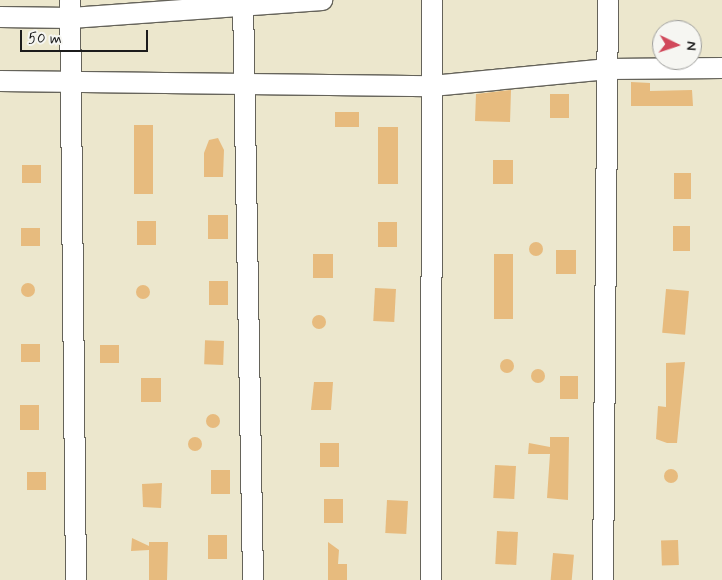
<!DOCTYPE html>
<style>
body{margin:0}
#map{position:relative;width:722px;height:580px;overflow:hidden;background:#ece7cd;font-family:Mynerve,sans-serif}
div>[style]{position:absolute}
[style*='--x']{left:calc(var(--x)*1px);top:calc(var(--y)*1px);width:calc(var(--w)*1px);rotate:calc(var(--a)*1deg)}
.building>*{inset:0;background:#e7bb7e;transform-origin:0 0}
.round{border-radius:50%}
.roads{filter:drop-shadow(1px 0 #65635a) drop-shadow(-1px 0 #65635a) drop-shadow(0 1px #65635a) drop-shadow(0 -1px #65635a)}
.minor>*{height:20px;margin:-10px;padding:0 10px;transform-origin:10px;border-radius:10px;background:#fff}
span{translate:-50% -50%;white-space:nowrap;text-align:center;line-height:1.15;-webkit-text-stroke:4px #f6f6f2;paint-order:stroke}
.north{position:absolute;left:652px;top:20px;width:50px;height:50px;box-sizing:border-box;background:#f6f6f2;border:1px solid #9f9f9c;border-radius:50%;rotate:94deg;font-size:14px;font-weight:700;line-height:20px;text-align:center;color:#1c1c1c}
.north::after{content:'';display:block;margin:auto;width:18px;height:22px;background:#d1495b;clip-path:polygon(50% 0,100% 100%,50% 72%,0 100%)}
.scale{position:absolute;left:20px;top:30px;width:128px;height:22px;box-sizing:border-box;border:2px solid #1c1c1c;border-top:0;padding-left:6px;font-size:15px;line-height:18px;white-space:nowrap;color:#1c1c1c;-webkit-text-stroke:4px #f6f6f2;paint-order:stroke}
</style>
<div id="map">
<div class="building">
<i style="clip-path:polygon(631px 82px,650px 83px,650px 91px,692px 90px,693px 106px,631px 106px)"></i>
<i style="clip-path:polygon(511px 90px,510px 122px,475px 121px,476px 94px)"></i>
<i style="left:550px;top:94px;width:19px;height:24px"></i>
<i style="left:335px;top:112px;width:24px;height:15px"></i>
<i style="left:134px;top:125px;width:19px;height:69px"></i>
<i style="left:378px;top:127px;width:20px;height:57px"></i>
<i style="clip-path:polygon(218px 138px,224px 150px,223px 177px,204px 177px,204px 153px,209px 140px)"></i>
<i style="left:493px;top:160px;width:20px;height:24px"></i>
<i style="left:22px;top:165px;width:19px;height:18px"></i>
<i style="left:674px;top:173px;width:17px;height:26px"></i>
<i style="left:208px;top:215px;width:20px;height:24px"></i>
<i style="left:137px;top:221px;width:19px;height:24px"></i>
<i style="left:397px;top:222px;width:25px;height:19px;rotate:90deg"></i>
<i style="left:673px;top:226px;width:17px;height:25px"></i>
<i style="left:21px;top:228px;width:19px;height:18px"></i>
<i class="round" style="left:529px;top:242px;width:14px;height:14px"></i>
<i style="left:556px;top:250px;width:20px;height:24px"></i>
<i style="left:313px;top:254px;width:20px;height:24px"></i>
<i style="left:494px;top:254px;width:19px;height:65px"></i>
<i style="left:209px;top:281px;width:19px;height:24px"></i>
<i class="round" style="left:21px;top:283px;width:14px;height:14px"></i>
<i class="round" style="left:136px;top:285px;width:14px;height:14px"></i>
<i style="left:375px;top:288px;width:21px;height:33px;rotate:3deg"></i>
<i style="left:666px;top:289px;width:23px;height:44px;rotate:5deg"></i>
<i class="round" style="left:312px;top:315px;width:14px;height:14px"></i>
<i style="left:224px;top:341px;width:24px;height:19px;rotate:92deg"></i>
<i style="left:21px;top:344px;width:19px;height:18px"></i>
<i style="left:100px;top:345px;width:19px;height:18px"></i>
<i class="round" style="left:500px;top:359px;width:14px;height:14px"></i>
<i style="clip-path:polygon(685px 362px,677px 443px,667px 443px,656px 439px,658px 406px,666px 407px,666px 363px)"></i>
<i class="round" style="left:531px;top:369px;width:14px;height:14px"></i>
<i style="left:560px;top:376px;width:18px;height:23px"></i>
<i style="left:141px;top:378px;width:20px;height:24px"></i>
<i style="clip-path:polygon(314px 382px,333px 382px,331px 410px,311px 410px)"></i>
<i style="left:39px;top:405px;width:25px;height:19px;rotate:90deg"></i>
<i class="round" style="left:206px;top:414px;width:14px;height:14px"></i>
<i style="clip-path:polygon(550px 437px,569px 437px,568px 500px,547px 498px,550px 454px,528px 454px,529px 443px,550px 447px)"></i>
<i class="round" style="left:188px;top:437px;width:14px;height:14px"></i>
<i style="left:320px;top:443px;width:19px;height:24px"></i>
<i style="left:495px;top:465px;width:21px;height:33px;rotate:3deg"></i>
<i class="round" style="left:664px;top:469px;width:14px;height:14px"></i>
<i style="left:211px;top:470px;width:19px;height:24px"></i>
<i style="left:27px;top:472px;width:19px;height:18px"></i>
<i style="clip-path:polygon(162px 483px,161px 508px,143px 507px,142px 484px)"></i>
<i style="left:324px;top:499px;width:19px;height:24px"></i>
<i style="left:387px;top:500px;width:21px;height:33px;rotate:3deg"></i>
<i style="left:497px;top:531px;width:21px;height:33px;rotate:3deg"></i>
<i style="left:208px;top:535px;width:19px;height:24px"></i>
<i style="clip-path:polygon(132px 538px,149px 546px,149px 542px,168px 542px,167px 580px,149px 580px,149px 550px,131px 551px)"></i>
<i style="left:678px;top:540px;width:25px;height:17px;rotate:88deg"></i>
<i style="clip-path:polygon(328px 542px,339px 550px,338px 564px,347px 564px,347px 580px,328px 580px)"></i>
<i style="left:553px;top:553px;width:21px;height:27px;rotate:5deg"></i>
</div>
<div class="roads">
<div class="minor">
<i style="--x:70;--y:0;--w:580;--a:89.41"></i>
<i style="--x:243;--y:0;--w:580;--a:89.01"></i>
<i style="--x:0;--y:17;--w:71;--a:0.8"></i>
<i style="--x:71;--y:18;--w:252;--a:-4.1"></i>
<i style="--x:0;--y:81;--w:432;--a:0.7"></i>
<i style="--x:432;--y:86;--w:177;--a:-5.5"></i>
<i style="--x:608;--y:69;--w:114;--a:-0.5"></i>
<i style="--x:431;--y:580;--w:580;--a:-89.9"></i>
<i style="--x:603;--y:580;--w:580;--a:-89.51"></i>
</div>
</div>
<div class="north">N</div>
<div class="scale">50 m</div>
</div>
